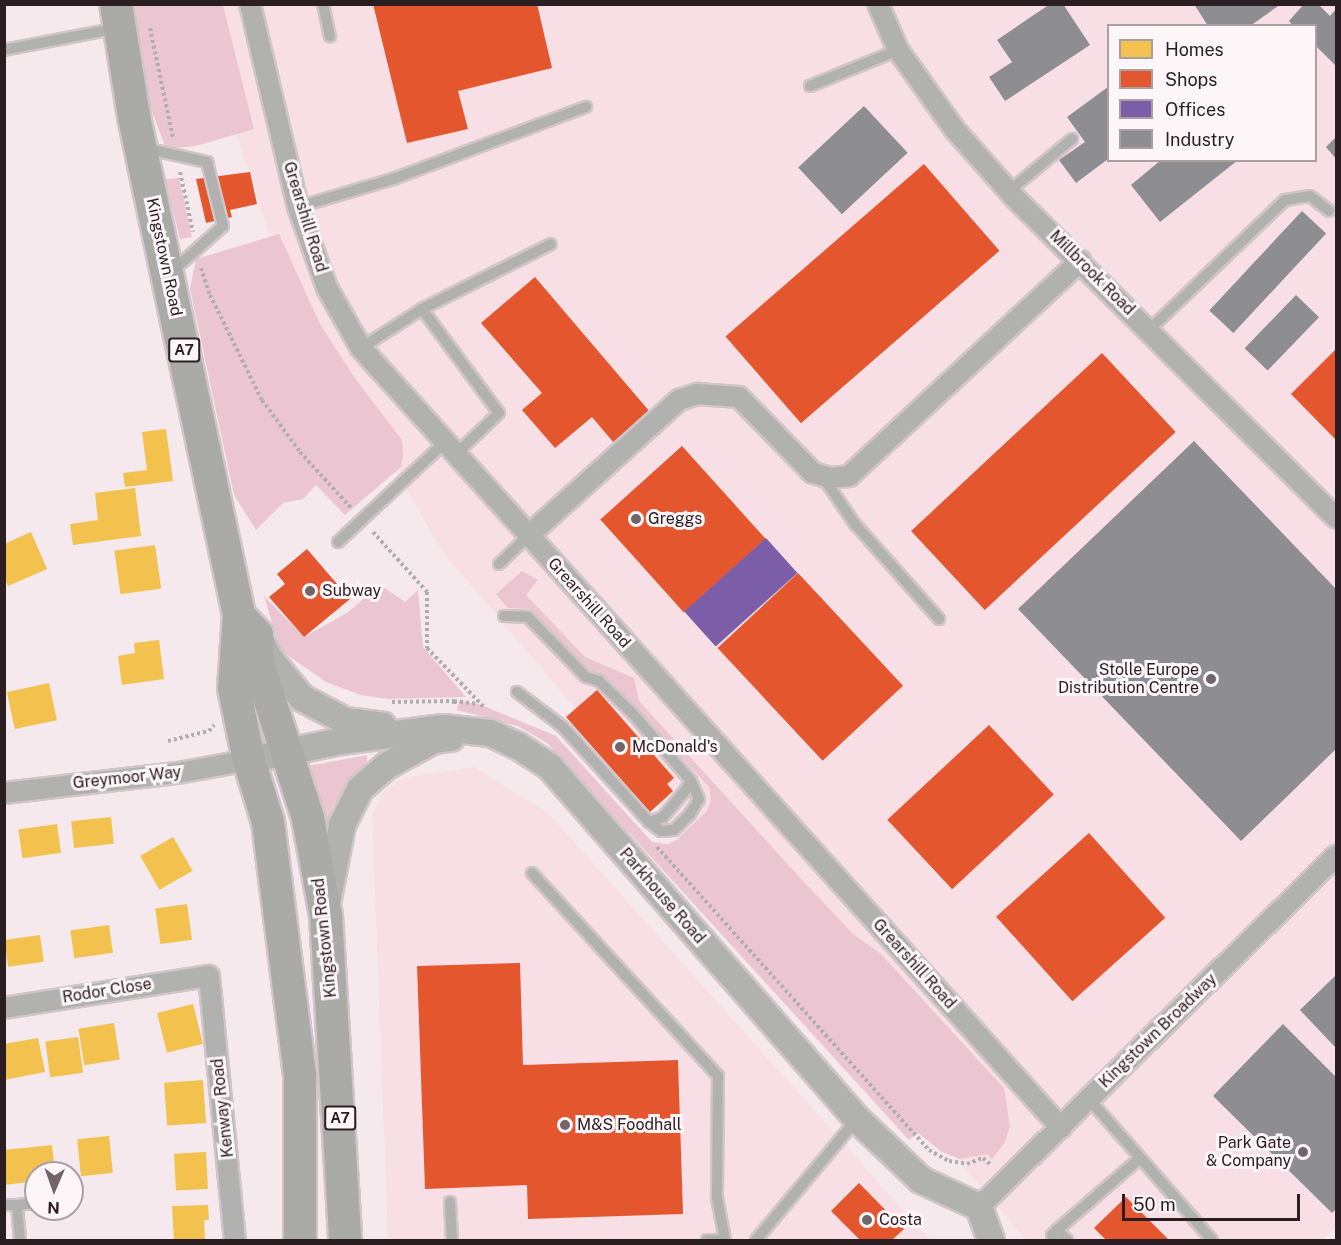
<!DOCTYPE html>
<style>
body{margin:0}
#map{position:relative;width:1341px;height:1245px;overflow:hidden;background:#f5e9ed;font-family:"Public Sans",sans-serif}
div>[style]{position:absolute}
[style*='--x']{left:calc(var(--x)*1px);top:calc(var(--y)*1px);width:calc(var(--w)*1px);rotate:calc(var(--a)*1deg)}
.built>*{inset:0;background:#f8dfe6}
.green>*{inset:0;background:#ebc6d2}
.homes>*{inset:0;background:#f2c14e;transform-origin:0 0}
.shops>*{inset:0;background:#e4572e;transform-origin:0 0}
.offices>*{inset:0;background:#7b5ea7;transform-origin:0 0}
.industry>*{inset:0;background:#8d8d92;transform-origin:0 0}
.path>*{height:4px;margin-top:-2px;transform-origin:0;background:repeating-linear-gradient(90deg,#b0aeac 0 3px,transparent 0 6px)}
.roads{filter:drop-shadow(2px 0 #d0c5c9) drop-shadow(-2px 0 #d0c5c9) drop-shadow(0 2px #d0c5c9) drop-shadow(0 -2px #d0c5c9)}
.service>*{height:10px;margin:-5px;padding:0 5px;transform-origin:5px;border-radius:5px;background:#b1b2af}
.minor>*{height:20px;margin:-10px;padding:0 10px;transform-origin:10px;border-radius:10px;background:#b1b2af}
.tertiary>*{height:26px;margin:-13px;padding:0 13px;transform-origin:13px;border-radius:13px;background:#b1b2af}
.primary>*{height:32px;margin:-16px;padding:0 16px;transform-origin:16px;border-radius:16px;background:#aaaaa7}
.dots>*{width:16px;height:16px;translate:-50% -50%;box-sizing:border-box;border:3px solid #fdf6f8;border-radius:50%}
span{translate:-50% -50%;white-space:nowrap;text-align:center;line-height:1.15;-webkit-text-stroke:6px #fdf6f8;paint-order:stroke}
.shield-label span{padding:2px 4px;background:#fdf6f8;border:2px solid;border-radius:4px;-webkit-text-stroke-width:0}
.shield-label{font-size:15px;color:#2b1e22;font-weight:700}
.street-label{font-size:16px;color:#2b1e22}
.poi-label{font-size:16px;color:#2b1e22}
.left{translate:0 -50%;text-align:left}
.right{translate:-100% -50%;text-align:right}
.frame{position:absolute;inset:0;border:6px solid #2b1e22;pointer-events:none}
.legend{position:absolute;left:1107px;top:24px;width:210px;height:138px;box-sizing:border-box;background:#fdf6f8;border:2px solid #a9a0a2;margin:0;padding:8px 10px;list-style:none;font-size:18px;color:#2b1e22}
.legend li{display:flex;align-items:center;gap:12px;height:30px}
.legend b{width:30px;border:2px solid #a9a0a2}
.north{position:absolute;left:24px;top:1161px;width:60px;height:60px;box-sizing:border-box;background:#fdf6f8;border:2px solid #a9a0a2;border-radius:50%;rotate:182deg;font-size:16px;font-weight:700;line-height:24px;text-align:center;color:#2b1e22}
.north::after{content:'';display:block;margin:auto;width:21px;height:27px;background:#726569;clip-path:polygon(50% 0,100% 100%,50% 72%,0 100%)}
.scale{position:absolute;left:1122px;top:1194px;width:178px;height:27px;box-sizing:border-box;border:3px solid #2b1e22;border-top:0;padding-left:8px;font-size:18px;line-height:21px;white-space:nowrap;color:#2b1e22;-webkit-text-stroke:4px #fdf6f8;paint-order:stroke}
</style>
<div id="map">
<div class="built">
<i style="clip-path:polygon(evenodd,194px 5px,1336px 5px,1336px 1227px,1322px 1240px,1026px 1240px,442px 551px,285px 282px,194px 5px,1108px 26px,1316px 26px,1316px 160px,1108px 160px,1108px 26px)"></i>
<i style="clip-path:polygon(475px 767px,550px 815px,930px 1240px,388px 1240px,372px 815px,382px 793px,403px 778px)"></i>
</div>
<div class="green">
<i style="clip-path:polygon(135px 5px,223px 5px,254px 129px,196px 146px,166px 149px,143px 87px)"></i>
<i style="clip-path:polygon(179px 178px,192px 237px,180px 239px,165px 179px)"></i>
<i style="clip-path:polygon(279px 234px,320px 324px,354px 377px,402px 440px,403px 455px,401px 467px,345px 515px,316px 485px,303px 499px,283px 503px,256px 530px,234px 495px,190px 289px,196px 259px)"></i>
<i style="clip-path:polygon(522px 571px,538px 580px,526px 595px,585px 657px,634px 678px,639px 701px,803px 881px,853px 934px,880px 953px,1004px 1088px,1010px 1126px,1005px 1142px,992px 1159px,987px 1154px,960px 1159px,942px 1152px,918px 1133px,909px 1140px,547px 743px,518px 726px,457px 710px,459px 701px,479px 704px,556px 736px,652px 842px,668px 844px,676px 840px,707px 811px,711px 800px,709px 787px,609px 680px,578px 664px,529px 609px,508px 608px,496px 594px)"></i>
<i style="clip-path:polygon(385px 588px,405px 602px,418px 590px,423px 647px,466px 697px,388px 699px,361px 695px,326px 682px,280px 650px,264px 596px,304px 637px,347px 613px,375px 589px)"></i>
<i style="clip-path:polygon(367px 755px,367px 761px,333px 806px,323px 842px,308px 766px)"></i>
</div>
<div class="homes">
<i style="clip-path:polygon(166px 429px,173px 481px,125px 487px,123px 473px,147px 470px,142px 432px)"></i>
<i style="clip-path:polygon(135px 488px,141px 536px,73px 545px,70px 524px,98px 520px,95px 493px)"></i>
<i style="clip-path:polygon(31px 532px,47px 569px,8px 586px,4px 577px,4px 544px)"></i>
<i style="left:155px;top:545px;width:44px;height:41px;rotate:82deg"></i>
<i style="clip-path:polygon(159px 640px,164px 679px,122px 685px,118px 656px,135px 653px,134px 643px)"></i>
<i style="left:49px;top:683px;width:38px;height:43px;rotate:78deg"></i>
<i style="left:111px;top:817px;width:27px;height:40px;rotate:84deg"></i>
<i style="left:57px;top:824px;width:29px;height:39px;rotate:82deg"></i>
<i style="left:173px;top:837px;width:39px;height:38px;rotate:60deg"></i>
<i style="left:187px;top:904px;width:36px;height:32px;rotate:82deg"></i>
<i style="left:109px;top:925px;width:28px;height:39px;rotate:82deg"></i>
<i style="left:40px;top:935px;width:27px;height:36px;rotate:82deg"></i>
<i style="left:193px;top:1004px;width:41px;height:37px;rotate:76deg"></i>
<i style="left:114px;top:1023px;width:37px;height:36px;rotate:81deg"></i>
<i style="left:78px;top:1037px;width:36px;height:33px;rotate:82deg"></i>
<i style="clip-path:polygon(38px 1038px,45px 1072px,4px 1080px,4px 1044px)"></i>
<i style="left:203px;top:1080px;width:43px;height:39px;rotate:86deg"></i>
<i style="left:109px;top:1136px;width:37px;height:32px;rotate:84deg"></i>
<i style="clip-path:polygon(52px 1145px,55px 1173px,36px 1173px,36px 1181px,4px 1185px,4px 1150px)"></i>
<i style="left:206px;top:1152px;width:37px;height:32px;rotate:87deg"></i>
<i style="clip-path:polygon(208px 1205px,209px 1220px,204px 1220px,205px 1240px,174px 1240px,172px 1206px)"></i>
</div>
<div class="shops">
<i style="clip-path:polygon(373px 4px,537px 4px,552px 68px,458px 91px,468px 129px,407px 143px)"></i>
<i style="left:924px;top:164px;width:115px;height:263px;rotate:49deg"></i>
<i style="clip-path:polygon(250px 172px,257px 204px,230px 210px,232px 217px,206px 223px,196px 179px)"></i>
<i style="clip-path:polygon(535px 277px,650px 412px,614px 443px,592px 417px,555px 448px,522px 410px,542px 393px,481px 323px)"></i>
<i style="clip-path:polygon(1336px 349px,1336px 440px,1291px 394px)"></i>
<i style="left:1102px;top:353px;width:108px;height:261px;rotate:47deg"></i>
<i style="left:682px;top:446px;width:125px;height:110px;rotate:48deg"></i>
<i style="clip-path:polygon(307px 549px,350px 599px,304px 637px,269px 597px,285px 584px,277px 574px)"></i>
<i style="left:798px;top:573px;width:154px;height:110px;rotate:47deg"></i>
<i style="clip-path:polygon(597px 690px,674px 778px,667px 784px,673px 791px,650px 812px,566px 717px)"></i>
<i style="left:989px;top:725px;width:95px;height:139px;rotate:47deg"></i>
<i style="left:1089px;top:833px;width:114px;height:125px;rotate:48deg"></i>
<i style="clip-path:polygon(520px 963px,523px 1065px,678px 1060px,683px 1214px,528px 1219px,527px 1185px,425px 1189px,417px 966px)"></i>
<i style="clip-path:polygon(859px 1183px,904px 1229px,892px 1240px,860px 1240px,831px 1211px)"></i>
<i style="clip-path:polygon(1126px 1197px,1169px 1240px,1106px 1240px,1094px 1228px)"></i>
</div>
<div class="offices">
<i style="left:766px;top:538px;width:47px;height:110px;rotate:48deg"></i>
</div>
<div class="industry">
<i style="clip-path:polygon(1050px 4px,1063px 4px,1090px 45px,1005px 101px,989px 77px,1012px 62px,997px 40px)"></i>
<i style="clip-path:polygon(1194px 4px,1281px 4px,1250px 26px,1208px 26px)"></i>
<i style="clip-path:polygon(1304px 4px,1318px 4px,1330px 16px,1336px 9px,1336px 66px,1316px 46px,1316px 26px,1293px 26px,1289px 21px)"></i>
<i style="clip-path:polygon(1108px 87px,1108px 159px,1076px 183px,1059px 160px,1085px 142px,1067px 117px)"></i>
<i style="left:864px;top:106px;width:64px;height:90px;rotate:47deg"></i>
<i style="clip-path:polygon(1336px 137px,1336px 159px,1326px 147px)"></i>
<i style="clip-path:polygon(1161px 160px,1238px 160px,1160px 222px,1131px 185px)"></i>
<i style="left:1302px;top:211px;width:33px;height:136px;rotate:43deg"></i>
<i style="left:1296px;top:295px;width:32px;height:74px;rotate:44deg"></i>
<i style="clip-path:polygon(1194px 441px,1336px 589px,1336px 749px,1241px 841px,1018px 609px)"></i>
<i style="clip-path:polygon(1336px 975px,1336px 1048px,1300px 1010px)"></i>
<i style="clip-path:polygon(1283px 1024px,1336px 1077px,1336px 1209px,1332px 1213px,1213px 1096px)"></i>
</div>
<div class="path">
<i style="--x:150;--y:28;--w:112;--a:78.2"></i>
<i style="--x:180;--y:172;--w:61;--a:77.8"></i>
<i style="--x:201;--y:268;--w:28;--a:72"></i>
<i style="--x:210;--y:295;--w:117;--a:63.7"></i>
<i style="--x:262;--y:400;--w:64;--a:53.8"></i>
<i style="--x:300;--y:452;--w:77;--a:47.6"></i>
<i style="--x:373;--y:532;--w:81;--a:48"></i>
<i style="--x:427;--y:592;--w:56;--a:90"></i>
<i style="--x:427;--y:648;--w:81;--a:46"></i>
<i style="--x:454;--y:701;--w:24;--a:7"></i>
<i style="--x:392;--y:702;--w:62;--a:-0.9"></i>
<i style="--x:454;--y:701;--w:5;--a:90"></i>
<i style="--x:168;--y:741;--w:42;--a:-13.7"></i>
<i style="--x:209;--y:731;--w:8;--a:-50"></i>
<i style="--x:657;--y:847;--w:407;--a:48.1"></i>
<i style="--x:929;--y:1150;--w:23;--a:29"></i>
<i style="--x:949;--y:1161;--w:18;--a:9"></i>
<i style="--x:967;--y:1164;--w:17;--a:-21"></i>
<i style="--x:983;--y:1158;--w:11;--a:41"></i>
</div>
<div class="roads">
<div class="service">
<i style="--x:323;--y:4;--w:33;--a:78"></i>
<i style="--x:4;--y:50;--w:116;--a:-10.9"></i>
<i style="--x:810;--y:86;--w:95;--a:-22.2"></i>
<i style="--x:144;--y:148;--w:65;--a:12.5"></i>
<i style="--x:207;--y:162;--w:66;--a:76"></i>
<i style="--x:223;--y:226;--w:71;--a:138.4"></i>
<i style="--x:1009;--y:191;--w:82;--a:-39.5"></i>
<i style="--x:298;--y:207;--w:99;--a:-16.4"></i>
<i style="--x:393;--y:179;--w:206;--a:-20.5"></i>
<i style="--x:422;--y:309;--w:129;--a:53.5"></i>
<i style="--x:499;--y:413;--w:61;--a:136.3"></i>
<i style="--x:1149;--y:330;--w:188;--a:-43.7"></i>
<i style="--x:1285;--y:200;--w:25;--a:-9"></i>
<i style="--x:1310;--y:196;--w:24;--a:38"></i>
<i style="--x:361;--y:348;--w:72;--a:-32.6"></i>
<i style="--x:422;--y:309;--w:144;--a:-26.7"></i>
<i style="--x:822;--y:476;--w:58;--a:55.5"></i>
<i style="--x:855;--y:524;--w:127;--a:48.5"></i>
<i style="--x:338;--y:542;--w:145;--a:-43"></i>
<i style="--x:499;--y:564;--w:42;--a:-44"></i>
<i style="--x:504;--y:616;--w:24;--a:2"></i>
<i style="--x:528;--y:617;--w:83;--a:46"></i>
<i style="--x:586;--y:677;--w:14;--a:17"></i>
<i style="--x:599;--y:681;--w:47;--a:44.1"></i>
<i style="--x:633;--y:714;--w:89;--a:49.1"></i>
<i style="--x:691;--y:781;--w:13;--a:122"></i>
<i style="--x:684;--y:792;--w:33;--a:130"></i>
<i style="--x:663;--y:817;--w:15;--a:160"></i>
<i style="--x:649;--y:822;--w:128;--a:-132.2"></i>
<i style="--x:563;--y:727;--w:58;--a:-142.7"></i>
<i style="--x:649;--y:822;--w:15;--a:37"></i>
<i style="--x:661;--y:831;--w:13;--a:-4"></i>
<i style="--x:674;--y:830;--w:23;--a:-45"></i>
<i style="--x:690;--y:814;--w:17;--a:-59"></i>
<i style="--x:699;--y:799;--w:20;--a:-114"></i>
<i style="--x:532;--y:873;--w:275;--a:47.5"></i>
<i style="--x:718;--y:1076;--w:121;--a:90.5"></i>
<i style="--x:717;--y:1197;--w:44;--a:79.5"></i>
<i style="--x:1089;--y:1099;--w:187;--a:48.9"></i>
<i style="--x:450;--y:1202;--w:38;--a:87"></i>
<i style="--x:4;--y:1205;--w:13;--a:0"></i>
<i style="--x:1057;--y:1230;--w:14;--a:45"></i>
<i style="--x:20;--y:1240;--w:35;--a:-95"></i>
<i style="--x:17;--y:1205;--w:19;--a:-6"></i>
<i style="--x:707;--y:1240;--w:16;--a:0"></i>
<i style="--x:756;--y:1240;--w:158;--a:-50.1"></i>
<i style="--x:1053;--y:1240;--w:5;--a:-101"></i>
<i style="--x:1052;--y:1235;--w:7;--a:-45"></i>
<i style="--x:1057;--y:1230;--w:110;--a:-40.9"></i>
</div>
<div class="minor">
<i style="--x:250;--y:4;--w:209;--a:76.7"></i>
<i style="--x:298;--y:207;--w:86;--a:70.3"></i>
<i style="--x:327;--y:288;--w:69;--a:60.5"></i>
<i style="--x:361;--y:348;--w:1048;--a:48.09"></i>
<i style="--x:878;--y:4;--w:50;--a:66.5"></i>
<i style="--x:898;--y:50;--w:98;--a:54.5"></i>
<i style="--x:955;--y:130;--w:91;--a:48.6"></i>
<i style="--x:1015;--y:198;--w:453;--a:44.9"></i>
<i style="--x:529;--y:535;--w:202;--a:-42"></i>
<i style="--x:679;--y:400;--w:20;--a:-18"></i>
<i style="--x:698;--y:394;--w:41;--a:4.2"></i>
<i style="--x:739;--y:397;--w:106;--a:45.8"></i>
<i style="--x:813;--y:473;--w:19;--a:16"></i>
<i style="--x:831;--y:478;--w:18;--a:-6"></i>
<i style="--x:849;--y:476;--w:316;--a:-42.9"></i>
<i style="--x:4;--y:793;--w:175;--a:-6.6"></i>
<i style="--x:178;--y:773;--w:72;--a:-10.4"></i>
<i style="--x:4;--y:1008;--w:207;--a:-8.9"></i>
<i style="--x:209;--y:976;--w:265;--a:84.4"></i>
<i style="--x:979;--y:1207;--w:501;--a:-44.51"></i>
</div>
<div class="tertiary">
<i style="--x:259;--y:638;--w:22;--a:63"></i>
<i style="--x:269;--y:658;--w:52;--a:50.5"></i>
<i style="--x:302;--y:698;--w:49;--a:28.1"></i>
<i style="--x:345;--y:721;--w:38;--a:7"></i>
<i style="--x:249;--y:760;--w:94;--a:-11.7"></i>
<i style="--x:341;--y:741;--w:103;--a:-7.3"></i>
<i style="--x:443;--y:728;--w:47;--a:6.1"></i>
<i style="--x:490;--y:733;--w:31;--a:25"></i>
<i style="--x:518;--y:746;--w:38;--a:33"></i>
<i style="--x:550;--y:767;--w:467;--a:48.9"></i>
<i style="--x:857;--y:1119;--w:88;--a:43.6"></i>
<i style="--x:921;--y:1180;--w:64;--a:25"></i>
<i style="--x:979;--y:1207;--w:35;--a:70"></i>
<i style="--x:328;--y:898;--w:74;--a:-79.1"></i>
<i style="--x:342;--y:825;--w:40;--a:-63.4"></i>
<i style="--x:360;--y:789;--w:37;--a:-41"></i>
<i style="--x:388;--y:765;--w:52;--a:-28.5"></i>
<i style="--x:434;--y:740;--w:17;--a:-7"></i>
</div>
<div class="primary">
<i style="--x:116;--y:4;--w:114;--a:80.9"></i>
<i style="--x:134;--y:117;--w:509;--a:78.09"></i>
<i style="--x:239;--y:615;--w:73;--a:93.9"></i>
<i style="--x:234;--y:688;--w:74;--a:78.2"></i>
<i style="--x:249;--y:760;--w:65;--a:73"></i>
<i style="--x:268;--y:822;--w:257;--a:82.8"></i>
<i style="--x:300;--y:1077;--w:163;--a:90"></i>
<i style="--x:244;--y:621;--w:19;--a:47"></i>
<i style="--x:257;--y:635;--w:29;--a:88"></i>
<i style="--x:258;--y:664;--w:162;--a:72"></i>
<i style="--x:308;--y:818;--w:100;--a:79.6"></i>
<i style="--x:326;--y:916;--w:325;--a:86.6"></i>
</div>
</div>
<div class="dots">
<i style="left:636px;top:519px;background:#726569"></i>
<i style="left:310px;top:591px;background:#726569"></i>
<i style="left:1211px;top:679px;background:#726569"></i>
<i style="left:620px;top:747px;background:#726569"></i>
<i style="left:565px;top:1125px;background:#726569"></i>
<i style="left:1303px;top:1152px;background:#726569"></i>
<i style="left:867px;top:1220px;background:#726569"></i>
</div>
<div class="shield-label">
<span style="left:184px;top:350px">A7</span>
<span style="left:340px;top:1118px">A7</span>
</div>
<div class="street-label">
<span style="left:305px;top:217px;rotate:73deg">Grearshill Road</span>
<span style="left:164px;top:257px;rotate:78deg">Kingstown Road</span>
<span style="left:1092px;top:273px;rotate:45deg">Millbrook Road</span>
<span style="left:589px;top:603px;rotate:48deg">Grearshill Road</span>
<span style="left:127px;top:778px;rotate:-6deg">Greymoor Way</span>
<span style="left:662px;top:896px;rotate:49deg">Parkhouse Road</span>
<span style="left:325px;top:938px;rotate:-96deg">Kingstown Road</span>
<span style="left:914px;top:964px;rotate:48deg">Grearshill Road</span>
<span style="left:107px;top:991px;rotate:-9deg">Rodor Close</span>
<span style="left:1158px;top:1031px;rotate:-44deg">Kingstown Broadway</span>
<span style="left:223px;top:1108px;rotate:-96deg">Kenway Road</span>
</div>
<div class="poi-label">
<span class="left" style="left:648px;top:519px">Greggs</span>
<span class="left" style="left:322px;top:591px">Subway</span>
<span class="right" style="left:1199px;top:679px">Stolle Europe<br>Distribution Centre</span>
<span class="left" style="left:632px;top:747px">McDonald's</span>
<span class="left" style="left:577px;top:1125px">M&amp;S Foodhall</span>
<span class="right" style="left:1291px;top:1152px">Park Gate<br>&amp; Company</span>
<span class="left" style="left:879px;top:1220px">Costa</span>
</div>
<div class="frame"></div>
<ul class="legend">
<li><b style="height:16px;background:#f2c14e"></b>Homes</li>
<li><b style="height:16px;background:#e4572e"></b>Shops</li>
<li><b style="height:16px;background:#7b5ea7"></b>Offices</li>
<li><b style="height:16px;background:#8d8d92"></b>Industry</li>
</ul>
<div class="north">N</div>
<div class="scale">50 m</div>
</div>
